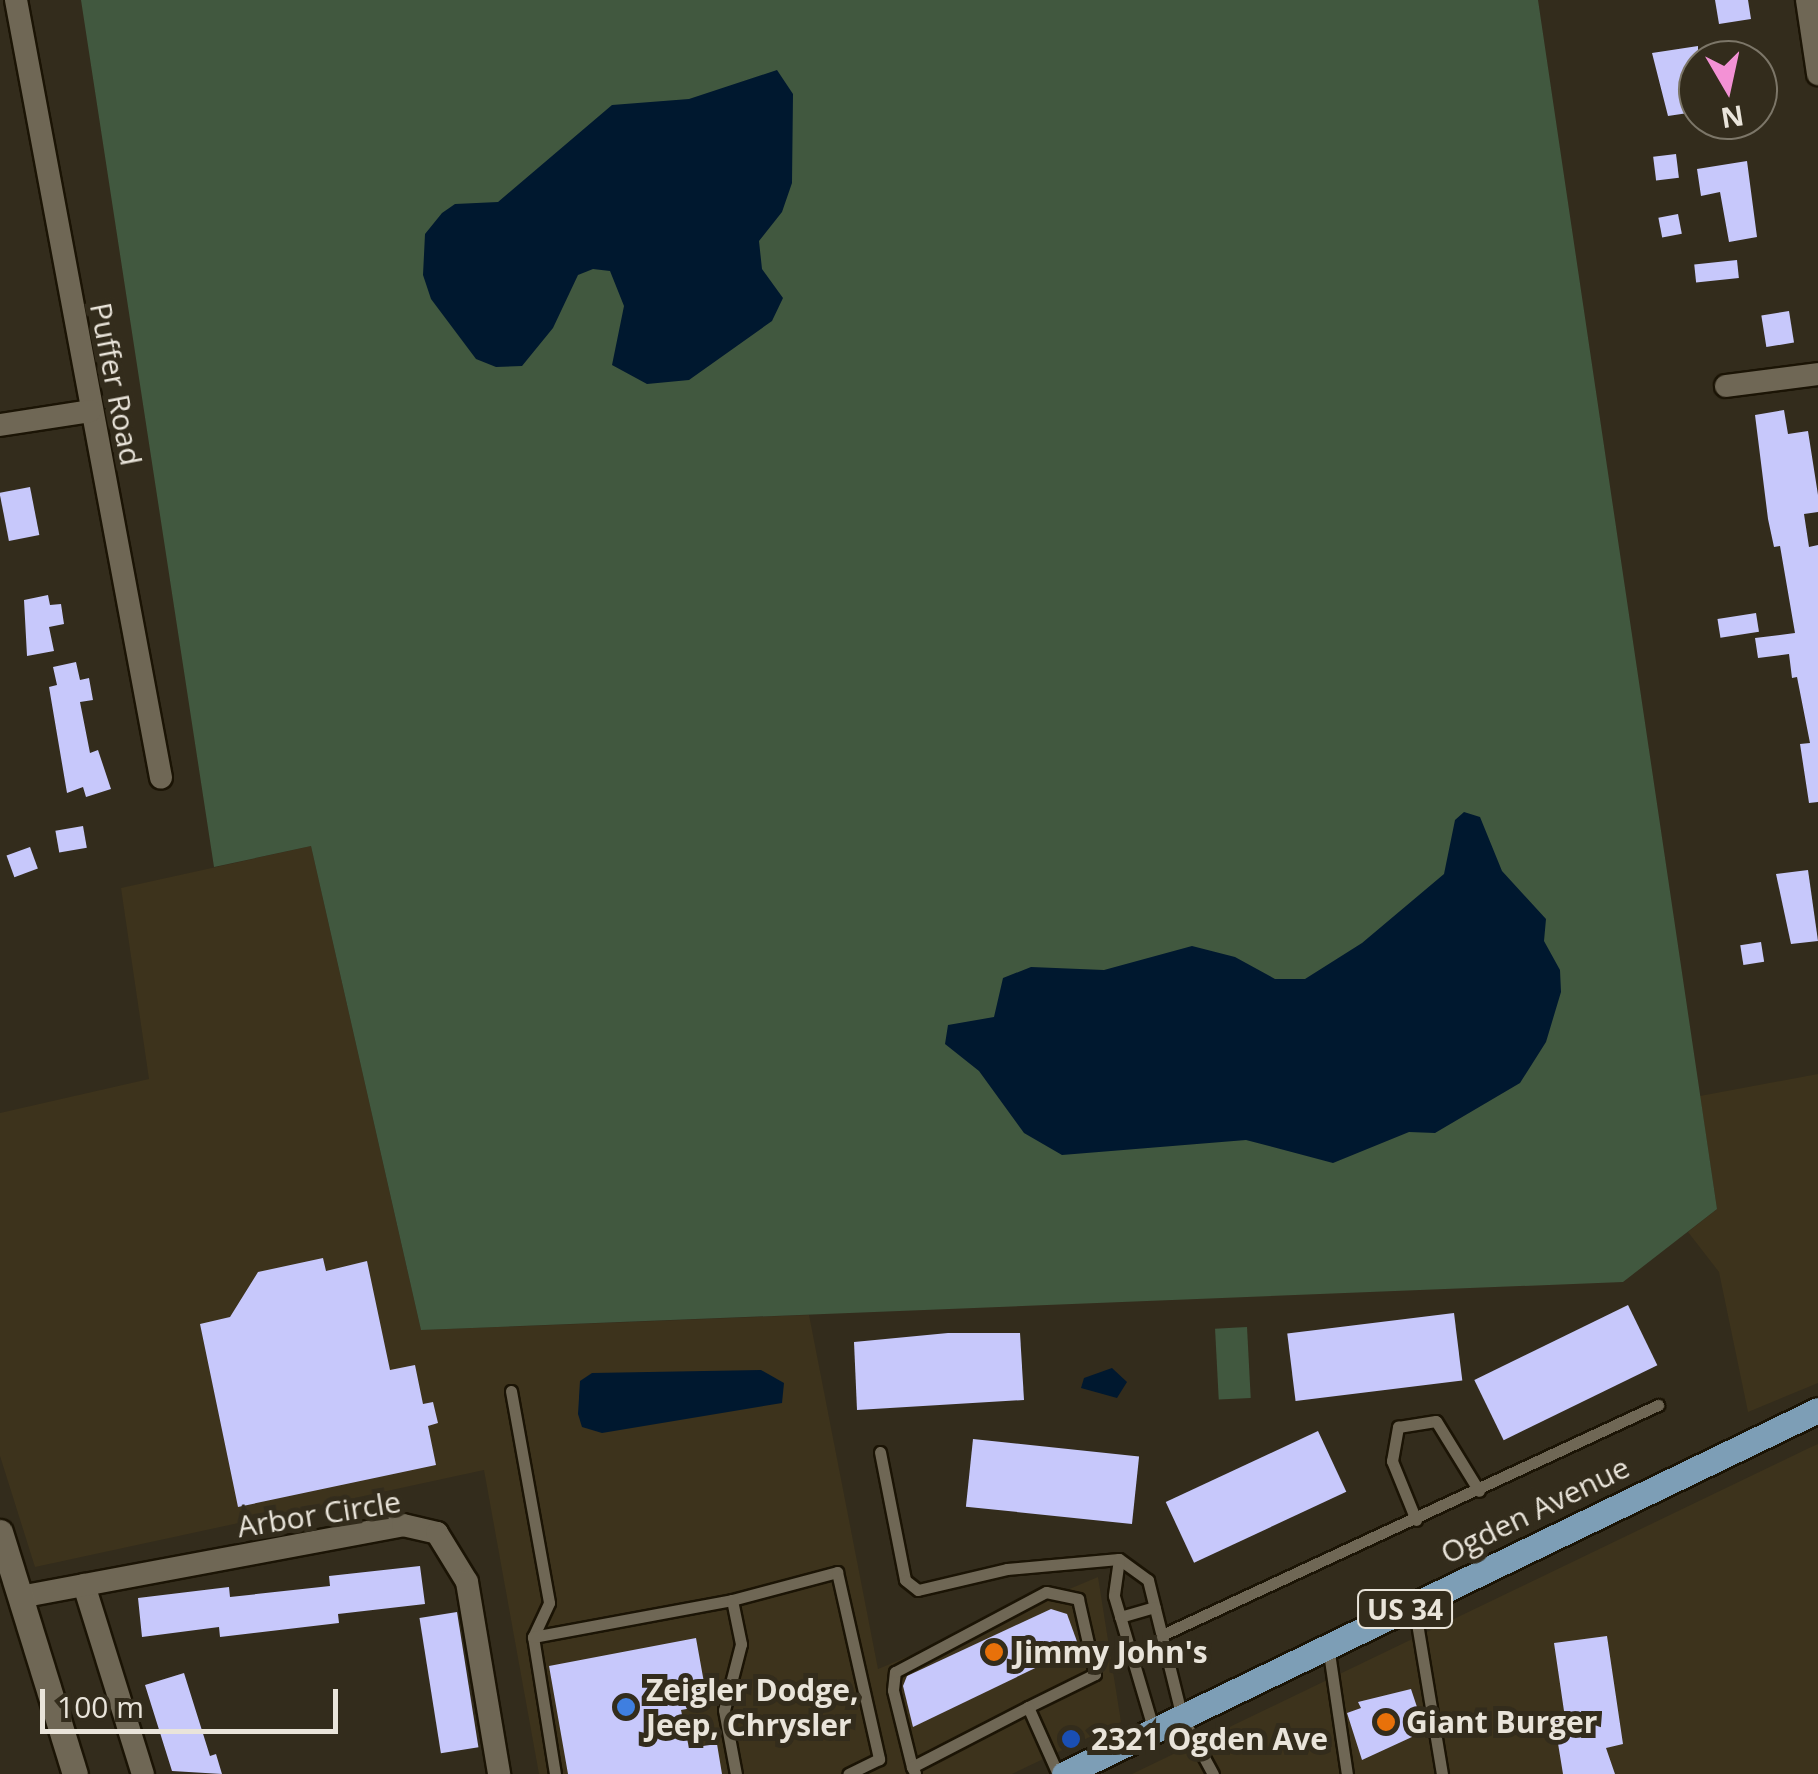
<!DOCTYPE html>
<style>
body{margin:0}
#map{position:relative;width:1818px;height:1774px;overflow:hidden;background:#332c1c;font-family:"Open Sans",sans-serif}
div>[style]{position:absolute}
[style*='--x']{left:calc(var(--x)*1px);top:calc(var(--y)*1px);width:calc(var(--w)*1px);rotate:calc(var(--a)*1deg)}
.built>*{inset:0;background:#3d331c}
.green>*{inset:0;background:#41583f;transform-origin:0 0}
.water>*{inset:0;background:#00182f}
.building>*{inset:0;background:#c7c8fb;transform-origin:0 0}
.roads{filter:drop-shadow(2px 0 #1b1405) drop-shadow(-2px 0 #1b1405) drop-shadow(0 2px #1b1405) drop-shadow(0 -2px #1b1405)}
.lane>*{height:11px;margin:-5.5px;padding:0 5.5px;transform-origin:5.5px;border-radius:5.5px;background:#6f6755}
.street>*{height:22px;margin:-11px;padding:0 11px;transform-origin:11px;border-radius:11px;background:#6f6755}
.secondary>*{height:25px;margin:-12.5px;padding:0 12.5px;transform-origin:12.5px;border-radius:12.5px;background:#6f6755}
.primary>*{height:25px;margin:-12.5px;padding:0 12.5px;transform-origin:12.5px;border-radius:12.5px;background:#7d9eb6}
.dots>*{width:28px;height:28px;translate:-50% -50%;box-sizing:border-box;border:5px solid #332c1c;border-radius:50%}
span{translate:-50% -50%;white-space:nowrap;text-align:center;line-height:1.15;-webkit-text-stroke:10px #332c1c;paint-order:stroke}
.shield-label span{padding:2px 8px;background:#332c1c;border:2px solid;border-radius:8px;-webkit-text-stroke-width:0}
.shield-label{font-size:28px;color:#e9e4da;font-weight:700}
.street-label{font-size:30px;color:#e9e4da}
.poi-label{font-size:30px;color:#e9e4da;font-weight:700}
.left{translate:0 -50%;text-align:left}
.north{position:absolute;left:1678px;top:40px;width:100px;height:100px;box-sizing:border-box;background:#332c1c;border:2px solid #7c7668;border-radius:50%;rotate:171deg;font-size:28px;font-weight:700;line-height:40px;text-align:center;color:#e9e4da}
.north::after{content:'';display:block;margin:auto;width:35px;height:45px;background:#f391d5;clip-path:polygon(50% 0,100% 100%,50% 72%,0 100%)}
.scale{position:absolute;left:40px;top:1689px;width:298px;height:45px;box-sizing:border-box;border:5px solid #e9e4da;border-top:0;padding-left:12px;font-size:30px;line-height:35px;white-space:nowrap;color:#e9e4da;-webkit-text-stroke:8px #332c1c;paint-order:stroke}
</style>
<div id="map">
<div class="built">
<i style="clip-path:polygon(311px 846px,421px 1330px,809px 1315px,878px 1669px,1098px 1577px,1121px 1722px,1012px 1774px,539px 1774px,484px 1470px,35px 1567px,0 1456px,0 1113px,149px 1079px,121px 888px)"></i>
<i style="clip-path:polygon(1818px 1074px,1818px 1383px,1748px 1412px,1719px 1272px,1688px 1232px,1717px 1209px,1700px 1096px)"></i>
<i style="clip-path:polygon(1818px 1444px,1818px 1774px,1132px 1774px,1809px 1448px)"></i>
</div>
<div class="green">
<i style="clip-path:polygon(81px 0,1538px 0,1717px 1209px,1623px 1282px,421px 1330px,311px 846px,214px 867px)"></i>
<i style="left:1247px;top:1327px;width:71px;height:32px;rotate:87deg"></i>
</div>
<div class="water">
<i style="clip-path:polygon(777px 70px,793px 94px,792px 183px,782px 212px,759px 241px,762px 269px,783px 298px,772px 321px,689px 380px,647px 384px,612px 365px,624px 306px,610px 271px,593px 269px,578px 275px,553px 328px,522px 366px,496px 367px,476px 359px,431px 299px,423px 275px,425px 234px,442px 213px,455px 204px,498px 202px,612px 105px,689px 99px)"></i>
<i style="clip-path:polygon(1464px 812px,1480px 817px,1502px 871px,1546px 919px,1544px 941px,1560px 970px,1561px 992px,1546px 1042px,1520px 1083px,1435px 1133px,1409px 1132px,1333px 1163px,1246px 1140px,1062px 1155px,1024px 1133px,979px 1071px,945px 1044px,948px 1025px,994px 1017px,1003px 978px,1031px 967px,1104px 970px,1192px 946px,1235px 957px,1275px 979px,1305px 979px,1362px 943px,1444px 874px,1455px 820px)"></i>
<i style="clip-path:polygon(1112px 1368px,1127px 1382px,1117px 1398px,1081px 1388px,1084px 1378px)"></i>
<i style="clip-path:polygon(761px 1370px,784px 1383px,782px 1403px,602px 1433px,582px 1427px,578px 1414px,580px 1381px,592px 1373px)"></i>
</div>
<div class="building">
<i style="clip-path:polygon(1715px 0,1748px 0,1751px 19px,1719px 24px)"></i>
<i style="clip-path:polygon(1698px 46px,1698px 79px,1682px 81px,1688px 113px,1668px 116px,1652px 53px)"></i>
<i style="left:1676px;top:154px;width:24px;height:23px;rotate:83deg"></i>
<i style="clip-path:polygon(1747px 161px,1757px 237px,1729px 242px,1720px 192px,1701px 196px,1697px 169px)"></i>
<i style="left:1678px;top:214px;width:20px;height:20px;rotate:79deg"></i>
<i style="left:1737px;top:260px;width:18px;height:43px;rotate:84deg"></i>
<i style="left:1789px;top:311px;width:32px;height:28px;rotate:81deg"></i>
<i style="clip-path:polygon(1784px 410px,1788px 434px,1808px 431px,1818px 495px,1818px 512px,1804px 514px,1809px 547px,1818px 545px,1818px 802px,1809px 803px,1800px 744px,1810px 743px,1797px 677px,1792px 678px,1789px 654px,1758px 658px,1755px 638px,1795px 633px,1780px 546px,1774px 547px,1768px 519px,1755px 415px)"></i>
<i style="left:30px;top:487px;width:49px;height:31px;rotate:79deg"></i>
<i style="clip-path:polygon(48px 595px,50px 605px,61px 604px,64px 624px,49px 627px,54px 651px,27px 656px,24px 600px)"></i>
<i style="left:1756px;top:613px;width:19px;height:39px;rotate:81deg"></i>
<i style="clip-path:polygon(76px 662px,80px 680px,89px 678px,93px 700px,80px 702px,90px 753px,98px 750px,111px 789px,86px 797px,83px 787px,67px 793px,49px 687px,57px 685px,53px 667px)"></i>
<i style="left:83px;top:826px;width:22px;height:28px;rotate:80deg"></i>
<i style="left:30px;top:847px;width:23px;height:25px;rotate:70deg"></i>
<i style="clip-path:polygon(1808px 870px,1818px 941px,1791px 944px,1776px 874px)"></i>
<i style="left:1761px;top:942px;width:20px;height:21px;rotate:81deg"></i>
<i style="clip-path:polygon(323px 1258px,326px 1271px,367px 1261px,390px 1370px,415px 1365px,423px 1404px,433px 1402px,438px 1423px,428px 1426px,436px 1465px,238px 1507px,200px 1324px,230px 1317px,258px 1272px)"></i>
<i style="left:1628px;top:1305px;width:67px;height:171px;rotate:64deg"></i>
<i style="left:1454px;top:1313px;width:68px;height:168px;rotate:83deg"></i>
<i style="clip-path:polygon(948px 1333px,1020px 1333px,1024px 1400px,857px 1410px,854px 1342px)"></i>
<i style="left:1318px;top:1431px;width:67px;height:168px;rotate:65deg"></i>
<i style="left:973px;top:1439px;width:167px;height:68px;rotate:6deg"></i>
<i style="clip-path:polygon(420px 1566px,425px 1604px,338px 1614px,339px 1623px,220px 1637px,219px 1627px,142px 1637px,138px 1598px,229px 1587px,230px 1597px,330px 1586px,329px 1576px)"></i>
<i style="clip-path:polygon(1051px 1609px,1067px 1614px,1079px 1647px,913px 1727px,903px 1686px,907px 1676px)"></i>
<i style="left:457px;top:1612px;width:137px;height:38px;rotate:81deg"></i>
<i style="clip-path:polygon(1607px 1636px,1623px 1744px,1606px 1748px,1615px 1774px,1563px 1774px,1553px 1713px,1564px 1711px,1554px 1643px)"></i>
<i style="clip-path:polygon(696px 1638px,708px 1705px,681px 1710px,689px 1748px,717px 1744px,722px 1774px,568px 1774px,549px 1666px)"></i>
<i style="clip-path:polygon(184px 1673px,210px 1756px,216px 1754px,222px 1774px,172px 1771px,145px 1685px)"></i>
<i style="clip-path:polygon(1411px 1689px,1425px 1731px,1362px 1760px,1347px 1713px,1361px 1708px,1358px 1702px)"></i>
</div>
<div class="roads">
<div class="lane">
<i style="--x:511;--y:1391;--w:215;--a:79.8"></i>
<i style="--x:549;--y:1603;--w:38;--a:115"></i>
<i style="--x:880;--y:1452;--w:130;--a:78.9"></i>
<i style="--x:905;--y:1580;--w:16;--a:38"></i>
<i style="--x:918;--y:1590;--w:91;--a:-13.3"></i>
<i style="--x:1007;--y:1569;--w:112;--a:-5.1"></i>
<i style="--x:1119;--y:1559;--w:36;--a:36"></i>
<i style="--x:1148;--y:1580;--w:141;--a:76.1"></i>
<i style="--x:1182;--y:1717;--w:65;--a:61.5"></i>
<i style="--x:1416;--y:1520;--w:64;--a:-112.1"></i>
<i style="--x:1392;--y:1461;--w:35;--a:-80"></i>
<i style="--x:1398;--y:1427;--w:38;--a:-9"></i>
<i style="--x:1436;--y:1421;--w:82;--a:58.4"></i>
<i style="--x:1119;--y:1559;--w:37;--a:98"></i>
<i style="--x:1114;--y:1596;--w:141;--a:73.5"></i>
<i style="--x:732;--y:1600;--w:109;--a:-14.9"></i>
<i style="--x:837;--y:1572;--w:192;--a:77.3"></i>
<i style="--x:879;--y:1759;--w:34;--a:154"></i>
<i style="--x:1414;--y:1605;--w:171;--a:80.6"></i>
<i style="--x:1120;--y:1617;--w:36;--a:-16"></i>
<i style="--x:1162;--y:1635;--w:547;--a:-24.88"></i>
<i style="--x:1328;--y:1646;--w:129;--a:81.6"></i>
<i style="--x:912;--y:1767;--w:79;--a:-103.9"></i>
<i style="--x:893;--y:1690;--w:18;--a:-84"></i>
<i style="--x:895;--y:1672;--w:171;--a:-27.9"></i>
<i style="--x:1046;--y:1592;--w:33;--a:12"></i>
<i style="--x:1078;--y:1599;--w:77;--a:77.2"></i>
<i style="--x:1095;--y:1674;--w:75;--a:153.8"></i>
<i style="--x:915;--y:1773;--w:7;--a:-117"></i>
<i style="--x:912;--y:1767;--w:131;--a:-27.3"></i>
<i style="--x:1028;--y:1707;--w:73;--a:65.9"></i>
<i style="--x:555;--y:1774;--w:139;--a:-99.1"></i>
<i style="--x:533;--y:1637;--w:202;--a:-10.5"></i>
<i style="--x:732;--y:1600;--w:45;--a:78.4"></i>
<i style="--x:741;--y:1644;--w:68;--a:104.4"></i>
<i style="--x:724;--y:1710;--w:65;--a:79.4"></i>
</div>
<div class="street">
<i style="--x:16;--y:0;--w:791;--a:79.44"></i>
<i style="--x:1807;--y:0;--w:75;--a:81.5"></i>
<i style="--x:1726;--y:386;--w:93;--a:-7.4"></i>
<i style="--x:0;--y:425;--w:91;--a:-8.8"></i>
<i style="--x:84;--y:1585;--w:198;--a:72.7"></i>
<i style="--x:20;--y:1597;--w:390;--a:-10.6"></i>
<i style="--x:403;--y:1525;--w:35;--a:13"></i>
<i style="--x:437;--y:1533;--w:57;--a:58.5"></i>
<i style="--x:467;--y:1582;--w:195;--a:80.5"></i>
</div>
<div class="secondary">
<i style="--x:0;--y:1532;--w:253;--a:72.8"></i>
</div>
<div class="primary">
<i style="--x:1064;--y:1774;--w:837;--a:-25.77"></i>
</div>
</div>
<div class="dots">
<i style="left:994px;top:1652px;background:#e8710a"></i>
<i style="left:626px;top:1707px;background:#3f7fe0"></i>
<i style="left:1386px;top:1722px;background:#e8710a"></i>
<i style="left:1071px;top:1739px;background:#1a4fb4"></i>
</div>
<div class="shield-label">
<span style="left:1405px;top:1609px">US 34</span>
</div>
<div class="street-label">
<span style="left:116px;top:384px;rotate:79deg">Puffer Road</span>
<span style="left:1535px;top:1510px;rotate:-26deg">Ogden Avenue</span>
<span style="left:319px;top:1514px;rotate:-9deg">Arbor Circle</span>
</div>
<div class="poi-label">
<span class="left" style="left:1014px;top:1652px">Jimmy John's</span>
<span class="left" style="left:646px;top:1707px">Zeigler Dodge,<br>Jeep, Chrysler</span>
<span class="left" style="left:1406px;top:1722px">Giant Burger</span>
<span class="left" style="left:1091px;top:1739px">2321 Ogden Ave</span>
</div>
<div class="north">N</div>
<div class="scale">100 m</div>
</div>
